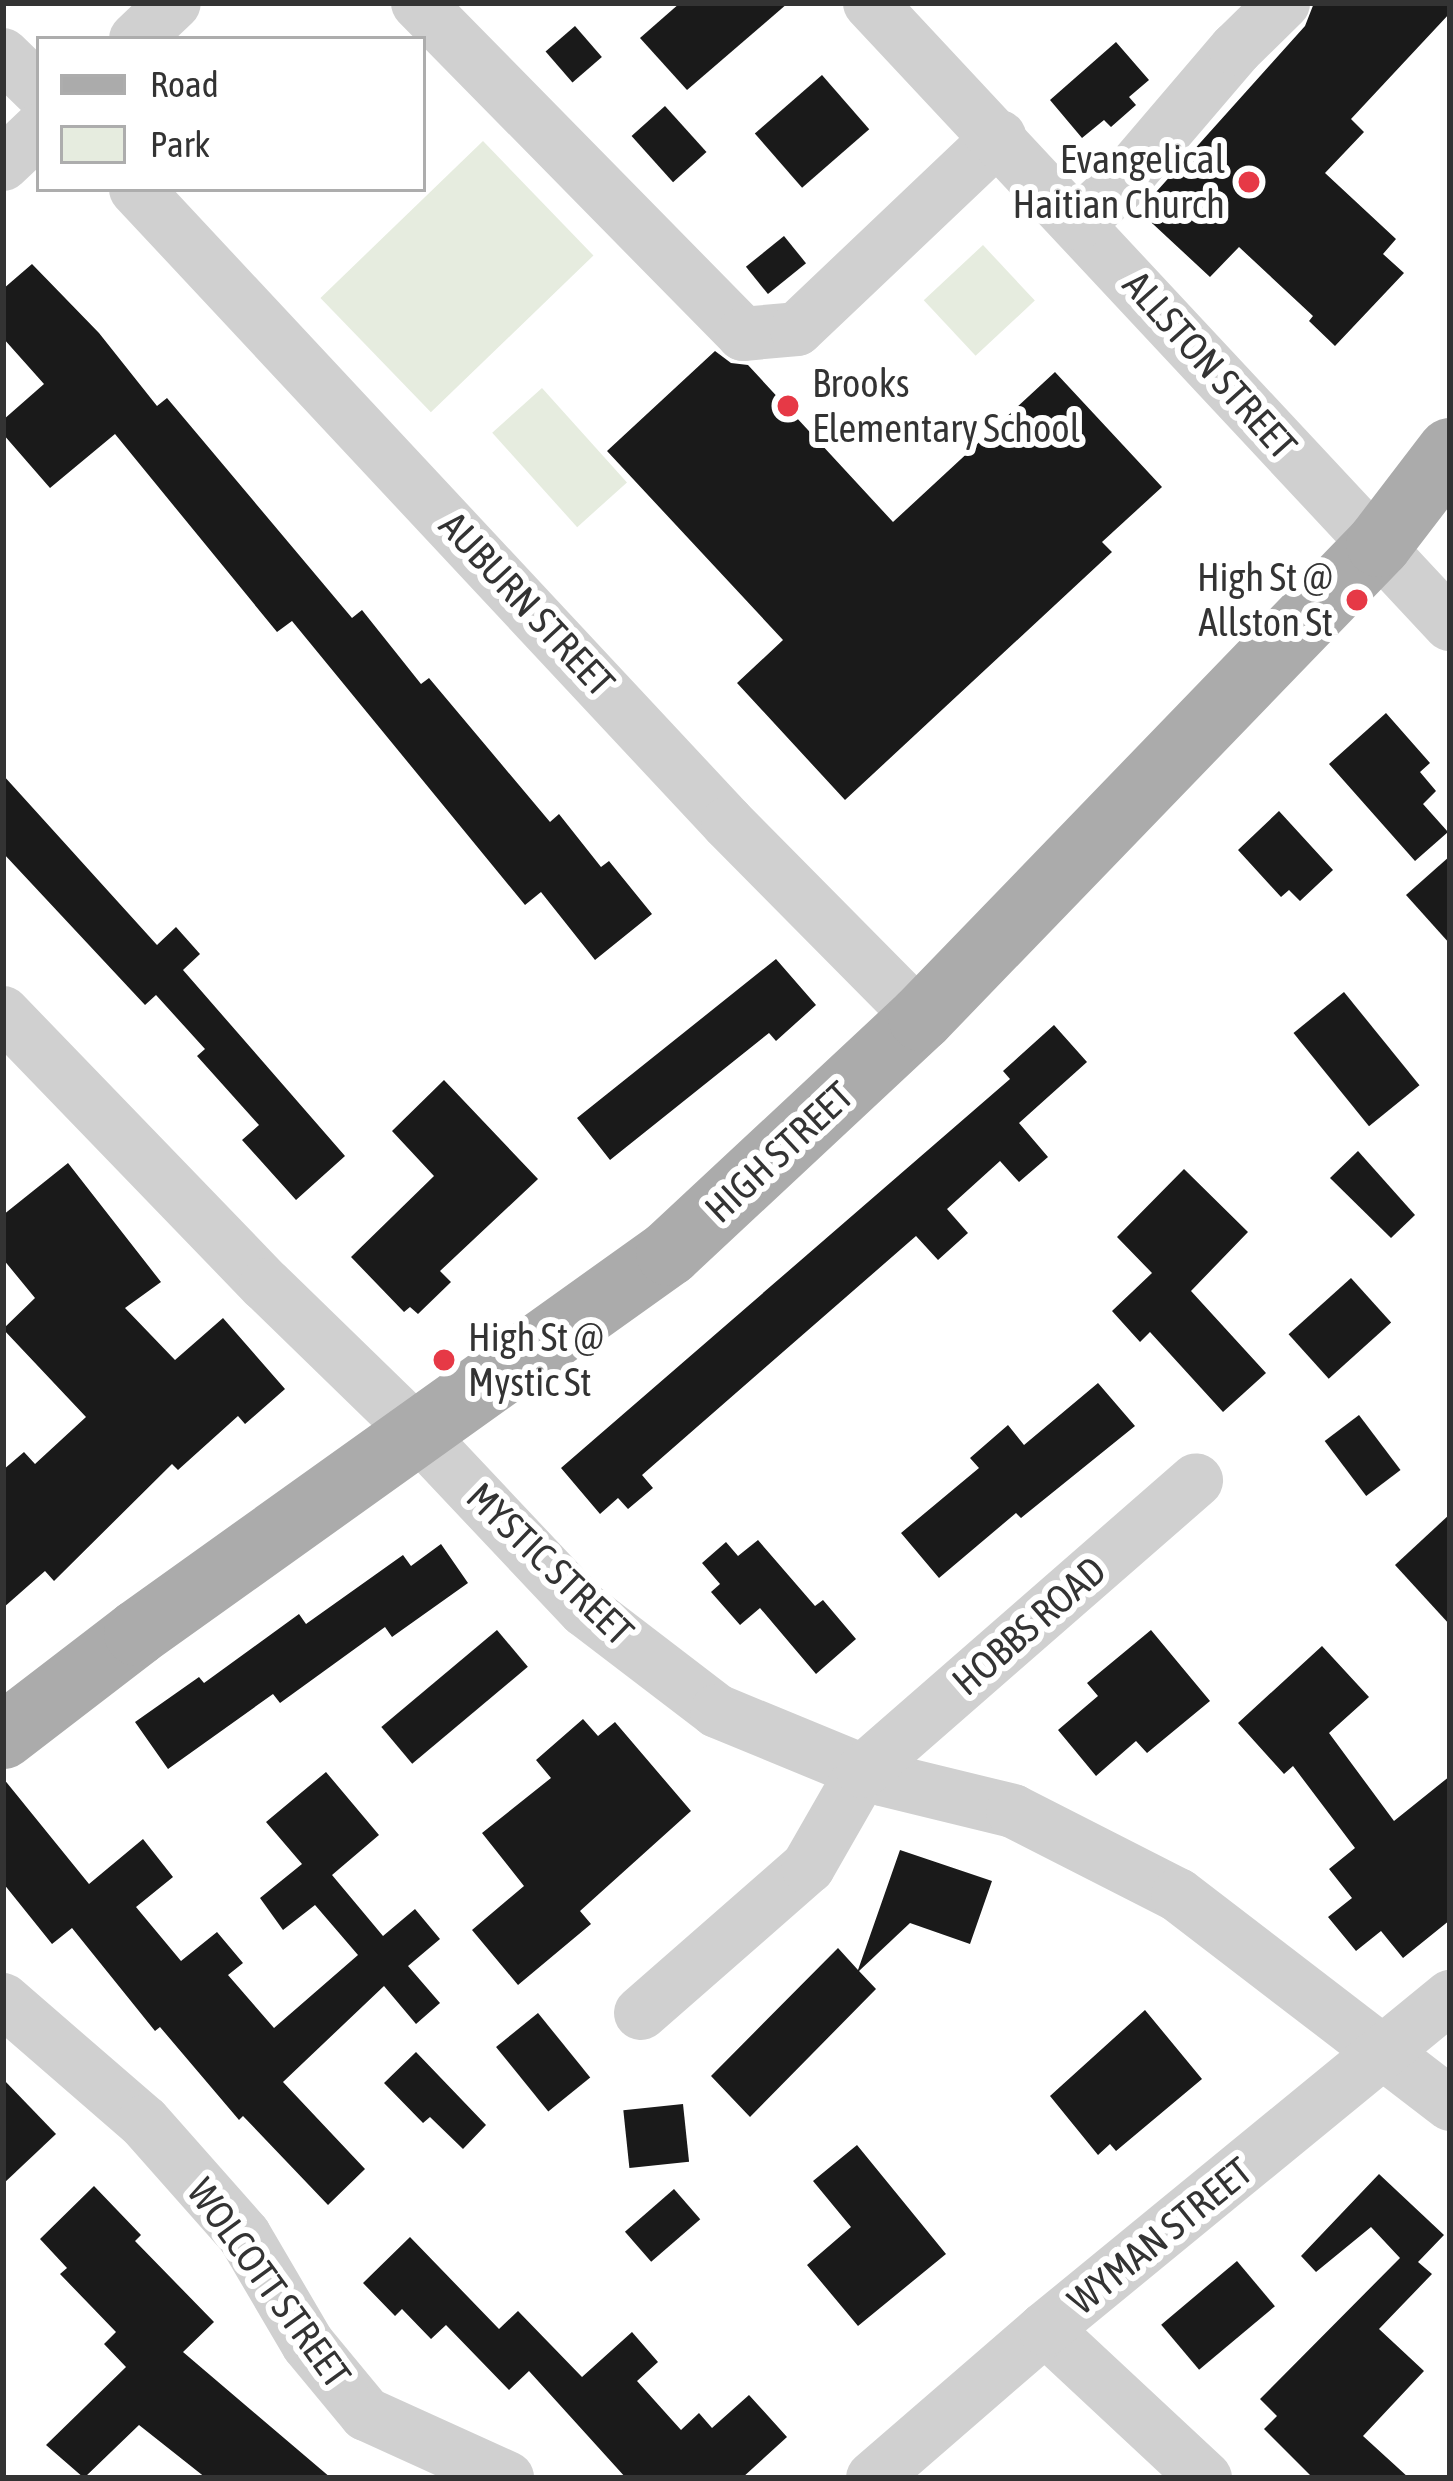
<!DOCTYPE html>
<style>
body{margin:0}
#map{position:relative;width:1453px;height:2481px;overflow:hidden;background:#fff;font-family:"Asap Condensed",sans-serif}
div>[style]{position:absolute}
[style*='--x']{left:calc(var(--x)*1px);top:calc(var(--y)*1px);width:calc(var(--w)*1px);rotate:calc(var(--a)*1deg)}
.green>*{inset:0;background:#e6ecdf;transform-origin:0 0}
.building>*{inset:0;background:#1a1a1a;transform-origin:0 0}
.minor>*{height:54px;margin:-27px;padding:0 27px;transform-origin:27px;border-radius:27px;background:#d0d0d0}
.major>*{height:66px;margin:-33px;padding:0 33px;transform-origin:33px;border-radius:33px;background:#ababab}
.dots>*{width:33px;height:33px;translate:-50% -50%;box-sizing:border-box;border:6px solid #fff;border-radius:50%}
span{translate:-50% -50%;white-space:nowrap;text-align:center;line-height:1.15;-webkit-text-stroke:12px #fff;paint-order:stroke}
.poi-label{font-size:39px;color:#333}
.right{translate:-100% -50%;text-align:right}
.left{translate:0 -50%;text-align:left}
.street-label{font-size:39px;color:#333}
.frame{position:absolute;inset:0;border:6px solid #333;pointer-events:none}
.legend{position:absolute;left:36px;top:36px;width:390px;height:156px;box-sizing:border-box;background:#fff;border:3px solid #adadad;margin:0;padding:15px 21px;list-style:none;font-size:36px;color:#333}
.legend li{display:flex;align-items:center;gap:24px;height:60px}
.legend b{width:60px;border:3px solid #adadad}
</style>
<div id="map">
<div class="green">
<i style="left:483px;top:141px;width:159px;height:226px;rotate:46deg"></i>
<i style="left:983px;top:245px;width:76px;height:81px;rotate:47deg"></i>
<i style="left:542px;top:388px;width:127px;height:67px;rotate:48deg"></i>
</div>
<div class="building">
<i style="clip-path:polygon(680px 3px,788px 3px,687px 90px,640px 38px)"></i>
<i style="clip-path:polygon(1314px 3px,1450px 3px,1450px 13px,1351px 119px,1364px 132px,1325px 173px,1396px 239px,1383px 254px,1404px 273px,1335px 346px,1309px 321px,1313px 316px,1239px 247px,1210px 277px,1139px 211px,1305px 26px)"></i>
<i style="left:575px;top:26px;width:41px;height:39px;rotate:49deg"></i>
<i style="clip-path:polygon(1116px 42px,1149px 80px,1129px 97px,1136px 105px,1111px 127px,1104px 120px,1082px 138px,1050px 100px)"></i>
<i style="left:822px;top:75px;width:72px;height:89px;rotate:49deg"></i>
<i style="left:665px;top:106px;width:62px;height:45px;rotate:48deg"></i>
<i style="left:784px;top:236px;width:35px;height:49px;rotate:51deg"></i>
<i style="clip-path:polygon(32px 264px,99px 333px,157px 406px,167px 398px,352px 618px,362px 610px,421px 684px,429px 678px,550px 822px,559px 814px,601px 867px,609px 861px,652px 914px,595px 960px,541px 892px,525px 905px,292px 621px,277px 632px,115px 434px,50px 488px,3px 434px,3px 420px,44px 384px,3px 338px,3px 289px)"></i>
<i style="clip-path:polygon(715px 351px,731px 363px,748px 365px,893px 522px,1055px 372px,1162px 487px,1102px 542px,1112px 552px,845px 800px,737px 683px,783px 640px,607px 451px)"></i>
<i style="clip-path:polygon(1386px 713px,1430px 763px,1420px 772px,1436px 791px,1423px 804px,1448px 832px,1415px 861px,1329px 764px)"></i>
<i style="clip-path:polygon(3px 775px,157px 945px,176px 927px,200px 954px,183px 970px,345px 1156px,296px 1200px,242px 1140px,259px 1125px,197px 1056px,205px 1049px,156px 995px,145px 1005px,3px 853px)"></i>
<i style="clip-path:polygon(1279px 811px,1333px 870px,1300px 901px,1289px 890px,1281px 897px,1238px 850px)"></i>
<i style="clip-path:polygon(1450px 856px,1450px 944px,1406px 895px)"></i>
<i style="clip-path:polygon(776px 959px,816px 1005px,776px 1041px,769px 1033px,610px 1160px,577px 1118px)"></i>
<i style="left:1344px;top:992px;width:120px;height:65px;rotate:51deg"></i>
<i style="clip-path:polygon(1054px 1025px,1087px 1062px,1019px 1123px,1048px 1157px,1019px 1182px,1000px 1161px,947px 1209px,968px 1233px,938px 1260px,916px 1236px,642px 1475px,653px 1488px,628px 1509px,618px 1498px,600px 1514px,561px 1468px,1010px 1079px,1003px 1071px)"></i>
<i style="clip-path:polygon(444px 1080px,538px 1179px,440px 1271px,451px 1282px,418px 1314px,410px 1307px,404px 1312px,351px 1257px,434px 1176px,392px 1131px)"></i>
<i style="clip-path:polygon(1358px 1151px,1415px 1215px,1391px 1238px,1330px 1178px)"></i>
<i style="clip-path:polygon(68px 1163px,161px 1282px,125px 1308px,175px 1360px,223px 1318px,285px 1389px,245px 1424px,238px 1416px,178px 1470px,172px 1464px,54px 1581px,45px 1571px,3px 1608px,3px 1470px,24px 1452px,35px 1464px,86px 1417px,3px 1329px,35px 1298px,3px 1259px,3px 1215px)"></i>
<i style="clip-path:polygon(1184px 1169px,1248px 1232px,1191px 1291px,1266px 1373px,1223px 1412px,1150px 1332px,1140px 1342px,1112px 1311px,1152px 1273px,1117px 1237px)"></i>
<i style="left:1351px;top:1278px;width:60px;height:84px;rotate:48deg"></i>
<i style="clip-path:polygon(1098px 1383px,1135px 1426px,1021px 1518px,1016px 1513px,939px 1578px,901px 1533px,979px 1468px,970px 1458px,1008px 1425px,1024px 1445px)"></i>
<i style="left:1359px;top:1415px;width:69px;height:43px;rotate:53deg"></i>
<i style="clip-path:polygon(1450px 1514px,1450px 1625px,1395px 1565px)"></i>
<i style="clip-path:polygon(758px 1540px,815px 1606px,823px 1600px,856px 1639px,816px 1674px,760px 1608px,740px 1625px,711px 1592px,720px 1584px,702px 1563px,726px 1542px,738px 1556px)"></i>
<i style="clip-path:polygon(441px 1544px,468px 1583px,392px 1637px,385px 1627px,280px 1703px,273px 1694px,168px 1769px,135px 1722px,199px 1677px,204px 1683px,299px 1614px,306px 1624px,403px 1555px,411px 1566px)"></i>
<i style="left:497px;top:1630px;width:48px;height:151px;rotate:50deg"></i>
<i style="clip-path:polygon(1151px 1630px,1210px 1701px,1147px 1753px,1136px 1741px,1096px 1776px,1058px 1730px,1098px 1696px,1087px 1683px)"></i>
<i style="clip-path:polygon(1322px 1646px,1369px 1697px,1329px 1733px,1394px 1821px,1450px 1776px,1450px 1920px,1403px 1958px,1381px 1931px,1356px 1951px,1328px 1917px,1352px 1898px,1329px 1869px,1355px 1848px,1293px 1766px,1284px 1774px,1238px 1723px)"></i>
<i style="clip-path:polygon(583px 1719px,598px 1736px,615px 1722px,691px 1811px,580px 1911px,591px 1924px,518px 1985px,472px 1930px,524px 1886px,482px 1833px,551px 1778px,536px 1760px)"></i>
<i style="clip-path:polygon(326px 1772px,379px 1835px,332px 1875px,383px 1936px,415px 1909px,440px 1939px,408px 1966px,440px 2003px,416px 2024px,384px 1986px,283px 2082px,365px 2169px,328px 2205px,243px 2116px,239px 2120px,160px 2027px,155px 2031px,72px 1928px,52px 1944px,3px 1883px,3px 1778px,89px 1884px,143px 1839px,173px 1877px,136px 1907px,181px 1961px,217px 1932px,243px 1963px,228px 1975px,274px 2028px,358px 1955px,315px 1905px,283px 1930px,260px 1898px,302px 1864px,266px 1822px)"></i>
<i style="clip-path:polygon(900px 1850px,992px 1881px,970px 1944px,910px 1923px,859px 1971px,876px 1989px,750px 2117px,711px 2076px,838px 1948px,858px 1970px)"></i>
<i style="clip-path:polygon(1145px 2010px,1202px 2079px,1116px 2151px,1110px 2144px,1098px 2155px,1050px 2096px)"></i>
<i style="left:538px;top:2013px;width:83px;height:54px;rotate:51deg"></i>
<i style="clip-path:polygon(416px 2052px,486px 2125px,463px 2149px,430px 2117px,423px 2123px,384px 2083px)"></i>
<i style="clip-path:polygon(3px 2079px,56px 2134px,3px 2184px)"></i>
<i style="left:683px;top:2104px;width:58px;height:60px;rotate:84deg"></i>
<i style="clip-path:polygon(857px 2145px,946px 2254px,858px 2326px,807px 2265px,851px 2227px,813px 2181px)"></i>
<i style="clip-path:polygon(1379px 2174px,1444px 2235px,1418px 2262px,1432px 2274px,1379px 2329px,1424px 2371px,1363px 2436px,1409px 2478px,1313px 2478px,1264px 2429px,1277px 2416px,1260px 2399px,1400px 2258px,1371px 2227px,1316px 2272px,1301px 2256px)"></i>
<i style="clip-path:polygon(94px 2186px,141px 2235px,135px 2241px,214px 2322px,183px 2352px,331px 2478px,206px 2478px,139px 2425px,84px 2478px,46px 2445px,126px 2367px,104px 2344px,116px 2332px,60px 2274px,67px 2268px,40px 2239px)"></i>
<i style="left:674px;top:2189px;width:40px;height:65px;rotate:49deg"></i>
<i style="clip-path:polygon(410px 2237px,499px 2329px,518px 2311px,582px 2377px,632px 2332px,658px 2362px,637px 2381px,681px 2430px,699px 2413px,712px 2428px,749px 2395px,787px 2437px,742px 2478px,626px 2478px,529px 2371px,509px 2390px,446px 2325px,431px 2339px,402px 2309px,395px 2316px,363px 2283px)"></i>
<i style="left:1237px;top:2261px;width:59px;height:99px;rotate:50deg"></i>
</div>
<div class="minor">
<i style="--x:418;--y:3;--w:464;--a:45.5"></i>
<i style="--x:743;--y:334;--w:54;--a:-5.3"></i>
<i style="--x:797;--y:329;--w:279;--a:-43.5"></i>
<i style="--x:870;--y:3;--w:850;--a:46.96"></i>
<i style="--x:136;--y:39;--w:52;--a:-43.5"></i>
<i style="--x:3;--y:55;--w:50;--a:44.2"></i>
<i style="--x:3;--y:164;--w:50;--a:-43.4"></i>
<i style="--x:136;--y:189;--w:867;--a:46.96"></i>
<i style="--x:728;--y:823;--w:274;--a:45.3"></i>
<i style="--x:1078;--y:223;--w:54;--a:-42"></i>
<i style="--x:1118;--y:187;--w:182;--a:-49.5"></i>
<i style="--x:1236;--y:49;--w:66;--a:-44.4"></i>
<i style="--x:3;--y:1013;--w:378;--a:46"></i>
<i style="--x:266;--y:1285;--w:211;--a:44.2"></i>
<i style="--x:417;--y:1432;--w:245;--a:46.7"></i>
<i style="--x:585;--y:1610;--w:166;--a:37.4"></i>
<i style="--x:717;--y:1711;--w:178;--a:22.4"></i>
<i style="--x:882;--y:1779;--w:135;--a:13.7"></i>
<i style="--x:1013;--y:1811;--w:185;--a:27"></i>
<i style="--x:1178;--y:1895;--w:343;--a:37.5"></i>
<i style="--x:3;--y:2000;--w:186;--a:40.9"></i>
<i style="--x:144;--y:2122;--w:151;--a:48.5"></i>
<i style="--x:244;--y:2235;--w:126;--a:59.6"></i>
<i style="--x:308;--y:2344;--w:91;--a:50.4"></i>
<i style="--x:366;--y:2414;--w:155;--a:24.4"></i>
<i style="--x:641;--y:2013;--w:222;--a:-41.2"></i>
<i style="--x:808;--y:1867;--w:111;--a:-60.2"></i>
<i style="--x:863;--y:1771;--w:442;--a:-41.1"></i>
<i style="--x:1045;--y:2329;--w:219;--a:43"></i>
<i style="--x:873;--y:2478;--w:228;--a:-40.9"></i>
<i style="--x:1045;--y:2329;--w:524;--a:-39.34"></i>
</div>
<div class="major">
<i style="--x:3;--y:1736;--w:169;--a:-37.5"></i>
<i style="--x:137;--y:1633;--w:654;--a:-35.54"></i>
<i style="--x:669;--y:1253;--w:345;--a:-43"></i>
<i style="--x:921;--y:1018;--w:659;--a:-45.98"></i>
<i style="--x:1379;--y:544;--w:117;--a:-52.6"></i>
</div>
<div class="dots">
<i style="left:1249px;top:182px;background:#e63946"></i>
<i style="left:788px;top:406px;background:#e63946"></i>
<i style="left:1357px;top:600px;background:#e63946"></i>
<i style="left:444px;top:1360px;background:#e63946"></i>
</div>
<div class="poi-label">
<span class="right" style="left:1225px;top:182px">Evangelical<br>Haitian Church</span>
<span class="left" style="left:812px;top:406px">Brooks<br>Elementary School</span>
<span class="right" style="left:1333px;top:600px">High St @<br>Allston St</span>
<span class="left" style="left:468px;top:1360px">High St @<br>Mystic St</span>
</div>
<div class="street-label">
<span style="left:1210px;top:365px;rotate:48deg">ALLSTON STREET</span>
<span style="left:527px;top:604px;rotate:47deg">AUBURN STREET</span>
<span style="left:779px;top:1152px;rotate:-43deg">HIGH STREET</span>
<span style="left:550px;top:1564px;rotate:44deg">MYSTIC STREET</span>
<span style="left:1029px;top:1626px;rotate:-41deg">HOBBS ROAD</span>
<span style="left:1160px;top:2236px;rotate:-39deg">WYMAN STREET</span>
<span style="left:269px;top:2283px;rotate:54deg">WOLCOTT STREET</span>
</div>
<div class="frame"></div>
<ul class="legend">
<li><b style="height:15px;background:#ababab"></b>Road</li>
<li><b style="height:33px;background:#e6ecdf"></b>Park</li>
</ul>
</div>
